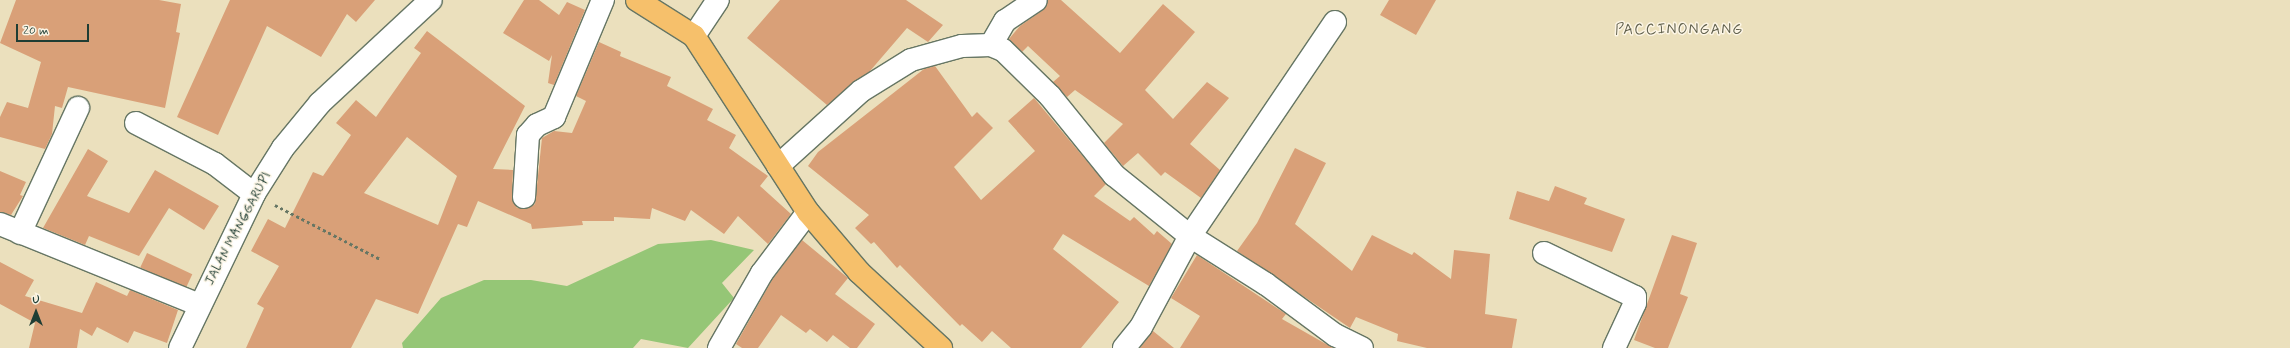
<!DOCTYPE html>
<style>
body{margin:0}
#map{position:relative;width:2290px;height:348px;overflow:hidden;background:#ebe0bd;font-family:Mynerve,sans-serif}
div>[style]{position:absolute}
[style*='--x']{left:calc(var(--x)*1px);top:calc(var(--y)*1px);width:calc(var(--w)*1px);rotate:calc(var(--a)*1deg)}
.green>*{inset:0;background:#95c676}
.building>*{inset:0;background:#d9a078;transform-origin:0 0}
.path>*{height:2.5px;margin-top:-1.25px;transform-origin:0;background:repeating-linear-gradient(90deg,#667664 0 3px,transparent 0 6px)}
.roads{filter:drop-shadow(1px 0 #667664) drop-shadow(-1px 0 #667664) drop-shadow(0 1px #667664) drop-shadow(0 -1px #667664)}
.minor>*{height:22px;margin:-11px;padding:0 11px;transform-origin:11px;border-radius:11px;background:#fff}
.major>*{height:22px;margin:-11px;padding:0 11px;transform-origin:11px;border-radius:11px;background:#f6c06b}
span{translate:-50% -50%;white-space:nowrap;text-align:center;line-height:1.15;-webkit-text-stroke:3px #fcf5e5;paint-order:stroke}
.street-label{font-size:13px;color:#1f3d34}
.quarter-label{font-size:15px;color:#60604c;letter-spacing:1px}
.north{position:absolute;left:16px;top:292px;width:40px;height:40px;-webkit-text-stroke:3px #fcf5e5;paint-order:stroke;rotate:0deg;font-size:11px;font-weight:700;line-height:16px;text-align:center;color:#1f3d34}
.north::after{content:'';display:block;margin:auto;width:14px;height:18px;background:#1f3d34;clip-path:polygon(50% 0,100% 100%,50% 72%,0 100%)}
.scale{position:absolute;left:16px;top:24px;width:73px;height:18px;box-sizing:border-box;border:2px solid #1f3d34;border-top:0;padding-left:5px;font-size:12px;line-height:14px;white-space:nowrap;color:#1f3d34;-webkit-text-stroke:3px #fcf5e5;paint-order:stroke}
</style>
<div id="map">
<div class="green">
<i style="clip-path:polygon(711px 240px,754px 250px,722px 283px,734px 298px,688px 348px,641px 339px,633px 348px,403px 348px,402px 343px,441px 298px,484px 280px,531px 280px,567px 286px,658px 244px)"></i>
</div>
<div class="building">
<i style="clip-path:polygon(16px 0,159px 0,181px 4px,176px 32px,180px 33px,165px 108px,68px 87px,62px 108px,55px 106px,52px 134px,45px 149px,0 137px,0 117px,7px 102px,28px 108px,41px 62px,0 43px)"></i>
<i style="clip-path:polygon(230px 0,375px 0,356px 22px,347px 14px,321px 57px,267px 26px,218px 135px,177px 117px)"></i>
<i style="clip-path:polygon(524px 0,539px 0,559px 15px,567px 2px,585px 10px,554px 85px,548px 83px,552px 55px,549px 61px,503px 33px)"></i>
<i style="clip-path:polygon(780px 0,906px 0,943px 25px,928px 42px,907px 28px,870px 71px,827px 105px,747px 38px)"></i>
<i style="clip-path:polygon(1048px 0,1061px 0,1120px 53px,1163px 4px,1195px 32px,1145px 90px,1173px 119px,1207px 82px,1229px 98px,1190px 144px,1220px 170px,1201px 198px,1165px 172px,1161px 176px,1138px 153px,1123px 166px,1104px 143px,1123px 124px,1075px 90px,1067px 97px,1053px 82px,1060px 76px,1028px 46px,1022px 52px,1009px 39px,1020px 26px,1043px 10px)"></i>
<i style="clip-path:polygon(1389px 0,1436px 0,1416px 35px,1380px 15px)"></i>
<i style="clip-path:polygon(evenodd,427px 31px,525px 106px,493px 169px,513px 170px,512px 197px,517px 208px,529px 208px,535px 204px,542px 138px,554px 131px,572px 133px,586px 101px,576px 96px,599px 42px,621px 52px,620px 56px,671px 77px,667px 86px,713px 109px,707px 120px,736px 135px,729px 148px,768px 176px,760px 186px,791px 214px,768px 244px,738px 216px,724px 234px,691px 210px,685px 221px,652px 208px,650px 219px,614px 217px,614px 221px,582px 221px,583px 225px,532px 229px,531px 224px,478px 201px,467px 227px,458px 224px,418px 314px,376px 299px,351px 348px,246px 348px,264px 308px,257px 304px,279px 266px,251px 251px,268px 219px,285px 228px,313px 172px,323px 176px,351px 135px,336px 123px,356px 100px,376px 117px,421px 53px,414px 48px,427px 31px,407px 137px,457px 176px,438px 225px,364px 193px,407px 137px)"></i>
<i style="clip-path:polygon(935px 66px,972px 117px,977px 112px,993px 128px,954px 167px,981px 200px,1035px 151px,1008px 121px,1034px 98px,1106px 184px,1094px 196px,1130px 221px,1134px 217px,1154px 235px,1157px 231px,1172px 244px,1149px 286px,1063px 234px,1053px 249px,1119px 302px,1081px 348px,1011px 348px,992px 331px,982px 342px,962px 324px,960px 326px,900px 265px,897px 268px,874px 242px,871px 244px,855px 228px,869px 215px,808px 166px,818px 152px,924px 69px)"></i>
<i style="clip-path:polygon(1295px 148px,1326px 163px,1295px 224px,1352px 271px,1372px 235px,1412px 255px,1414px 252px,1451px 279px,1454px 250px,1490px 254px,1485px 314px,1517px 319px,1512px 348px,1427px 348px,1397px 341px,1398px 334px,1356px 317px,1350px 328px,1237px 251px,1257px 223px)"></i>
<i style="clip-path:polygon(88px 149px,108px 161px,87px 196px,129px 213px,155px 170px,219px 206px,204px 230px,169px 208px,139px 256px,89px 236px,85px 245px,43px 228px)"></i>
<i style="clip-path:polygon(0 171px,26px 182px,20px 195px,23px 196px,11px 215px,0 212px)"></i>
<i style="clip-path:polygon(1555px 186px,1587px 198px,1584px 204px,1625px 219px,1612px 252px,1509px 219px,1517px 191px,1549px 201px)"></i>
<i style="clip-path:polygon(1672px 235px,1697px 243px,1680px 294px,1688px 297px,1668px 348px,1655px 348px,1634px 340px)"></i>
<i style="clip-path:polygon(802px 240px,848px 278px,835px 294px,875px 324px,857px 348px,850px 348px,833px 335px,827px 342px,810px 329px,806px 333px,781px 315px,758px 348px,742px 348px,736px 344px,772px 280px)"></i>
<i style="left:147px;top:253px;width:50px;height:16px;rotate:25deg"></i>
<i style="clip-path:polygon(1197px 255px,1286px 314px,1282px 319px,1333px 348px,1180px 348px,1200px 316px,1171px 298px)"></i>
<i style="clip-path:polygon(0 262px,34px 280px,25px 296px,82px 313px,96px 282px,127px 296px,130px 290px,178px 310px,167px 343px,134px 331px,128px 343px,97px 327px,92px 336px,80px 329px,77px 348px,29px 348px,35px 323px,0 304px)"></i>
<i style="clip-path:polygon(1153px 331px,1174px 348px,1140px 348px)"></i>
</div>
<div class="path">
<i style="--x:275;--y:205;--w:118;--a:27.2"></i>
</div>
<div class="roads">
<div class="minor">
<i style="--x:1335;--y:22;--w:258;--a:124.1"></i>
<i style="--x:1190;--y:236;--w:90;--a:32.3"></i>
<i style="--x:1266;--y:284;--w:86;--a:36.5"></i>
<i style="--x:1335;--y:335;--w:30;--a:26"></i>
<i style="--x:694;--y:36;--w:43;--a:-56.3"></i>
<i style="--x:991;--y:45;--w:28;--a:-60"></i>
<i style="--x:1005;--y:21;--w:37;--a:-34"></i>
<i style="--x:136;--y:123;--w:89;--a:27.4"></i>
<i style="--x:215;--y:164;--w:49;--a:37.6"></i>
<i style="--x:778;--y:166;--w:112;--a:-42.1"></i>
<i style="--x:861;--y:91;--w:59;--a:-31.8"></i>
<i style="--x:911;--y:60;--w:53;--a:-15.4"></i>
<i style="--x:962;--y:46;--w:29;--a:-2"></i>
<i style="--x:991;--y:45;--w:13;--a:23"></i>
<i style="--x:1003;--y:50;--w:66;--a:44.4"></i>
<i style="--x:1050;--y:96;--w:102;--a:51"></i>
<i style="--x:1114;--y:175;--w:97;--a:38.8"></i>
<i style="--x:1190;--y:236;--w:103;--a:118.3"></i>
<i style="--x:1141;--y:327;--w:27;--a:129"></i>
<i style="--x:524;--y:197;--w:62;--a:-86.3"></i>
<i style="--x:528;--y:135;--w:13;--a:-48"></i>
<i style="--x:537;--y:125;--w:19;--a:-25"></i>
<i style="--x:554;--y:117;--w:127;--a:-67.3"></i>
<i style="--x:0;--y:224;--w:215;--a:22.1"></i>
<i style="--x:20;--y:233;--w:138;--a:-65.1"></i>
<i style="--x:1544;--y:253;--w:101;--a:25.8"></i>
<i style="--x:1635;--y:297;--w:6;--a:90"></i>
<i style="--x:1635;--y:303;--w:50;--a:115"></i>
<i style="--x:180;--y:348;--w:171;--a:-64.3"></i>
<i style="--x:254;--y:194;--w:54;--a:-57.8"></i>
<i style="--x:283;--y:148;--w:58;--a:-50.6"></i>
<i style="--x:320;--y:103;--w:151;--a:-42.9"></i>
<i style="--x:719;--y:348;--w:86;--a:-60.2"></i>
<i style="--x:762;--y:273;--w:76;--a:-53"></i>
</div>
<div class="major">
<i style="--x:637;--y:0;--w:67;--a:32.3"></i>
<i style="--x:694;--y:36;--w:210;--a:57.1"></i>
<i style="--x:808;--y:212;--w:79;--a:49.6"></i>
<i style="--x:859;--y:272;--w:112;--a:42.8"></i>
</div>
</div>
<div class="street-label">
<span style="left:239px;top:229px;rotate:-62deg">JALAN MANGGARUPI</span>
</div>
<div class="quarter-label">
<span style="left:1679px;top:31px">PACCINONGANG</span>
</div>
<div class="north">U</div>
<div class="scale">20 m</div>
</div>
